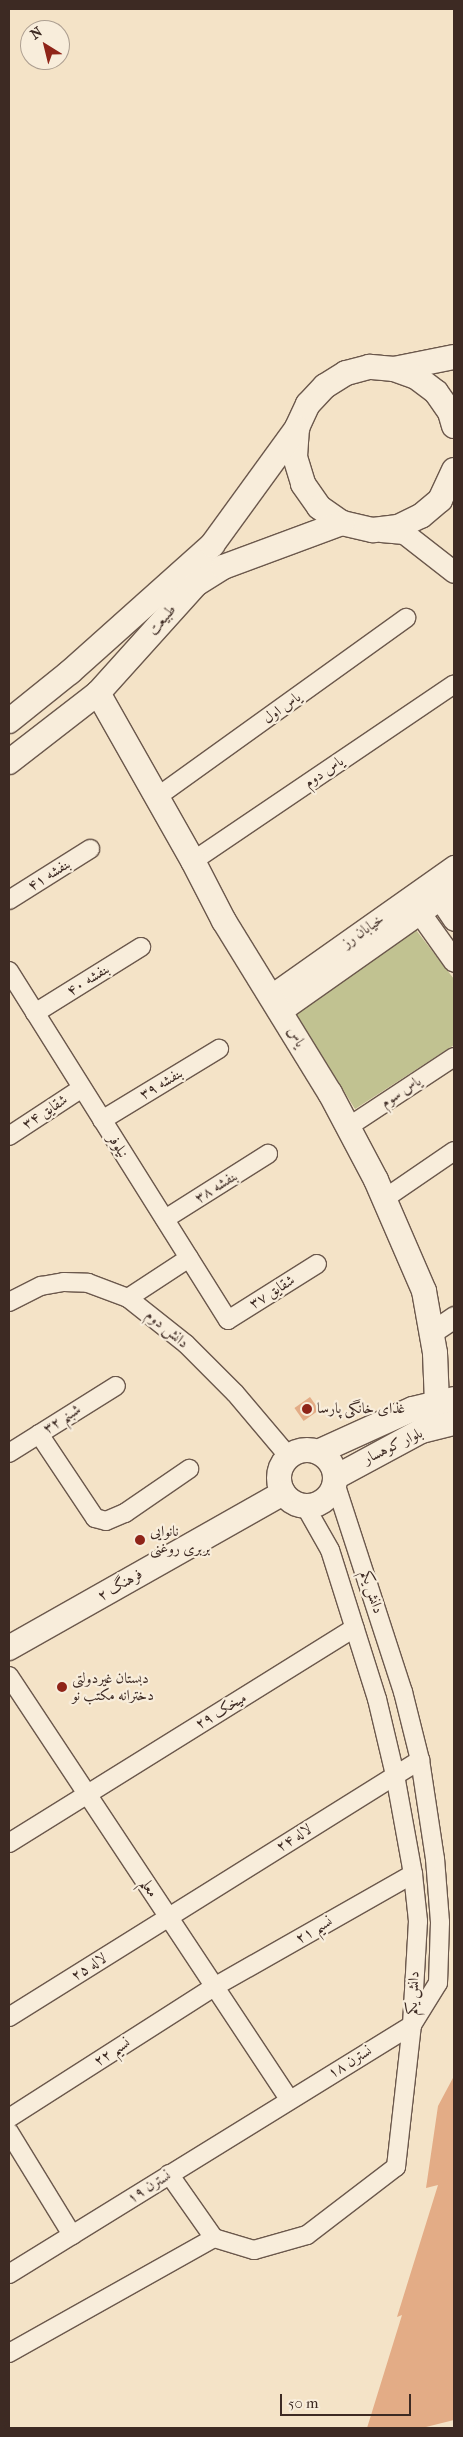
<!DOCTYPE html>
<meta charset="utf-8">
<style>
body{margin:0}
#map{position:relative;width:463px;height:2437px;overflow:hidden;background:#f4e3c7;font-family:"IM FELL French Canon",Amiri,serif}
div>[style]{position:absolute}
[style*='--x']{left:calc(var(--x)*1px);top:calc(var(--y)*1px);width:calc(var(--w)*1px);rotate:calc(var(--a)*1deg)}
.green>*{inset:0;background:#c1c291}
.building>*{inset:0;background:#e3ac86;transform-origin:0 0}
.roads{filter:drop-shadow(1px 0 #6b584c) drop-shadow(-1px 0 #6b584c) drop-shadow(0 1px #6b584c) drop-shadow(0 -1px #6b584c)}
.minor>*{height:18px;margin:-9px;padding:0 9px;transform-origin:9px;border-radius:9px;background:#f8eddb}
.tertiary>*{height:21px;margin:-10.5px;padding:0 10.5px;transform-origin:10.5px;border-radius:10.5px;background:#f8eddb}
.secondary>*{height:24px;margin:-12px;padding:0 12px;transform-origin:12px;border-radius:12px;background:#f8eddb}
.secondary>.ring{margin:-12px;padding:0;box-sizing:content-box;background:none;border:24px solid #f8eddb;border-radius:50%}
.dots>*{width:14px;height:14px;translate:-50% -50%;box-sizing:border-box;border:2px solid #f8eddb;border-radius:50%}
span{translate:-50% -50%;white-space:nowrap;text-align:center;line-height:1.15;-webkit-text-stroke:4.5px #f8eddb;paint-order:stroke}
.street-label{font-size:15px;color:#3d2a23}
.poi-label{font-size:15px;color:#3d2a23}
.left{translate:0 -50%;text-align:left}
.frame{position:absolute;inset:0;border:10px solid #3d2a23;pointer-events:none}
.north{position:absolute;left:20px;top:20px;width:50px;height:50px;box-sizing:border-box;background:#f8eddb;border:1px solid #ad9f91;border-radius:50%;rotate:324deg;font-size:14px;font-weight:700;line-height:20px;text-align:center;color:#3d2a23}
.north::after{content:'';display:block;margin:auto;width:18px;height:22px;background:#8f2418;clip-path:polygon(50% 0,100% 100%,50% 72%,0 100%)}
.scale{position:absolute;left:280px;top:2394px;width:131px;height:22px;box-sizing:border-box;border:2px solid #3d2a23;border-top:0;padding-left:6px;font-size:15px;line-height:18px;white-space:nowrap;color:#3d2a23;-webkit-text-stroke:4px #f8eddb;paint-order:stroke}
</style>
<div id="map">
<div class="green">
<i style="clip-path:polygon(416px 930px,454px 979px,454px 1045px,355px 1109px,295px 1012px)"></i>
</div>
<div class="building">
<i style="left:310px;top:1397px;width:16px;height:19px;rotate:55deg"></i>
<i style="clip-path:polygon(454px 2076px,454px 2420px,422px 2428px,367px 2428px,402px 2315px,397px 2317px,438px 2185px,426px 2188px,438px 2106px)"></i>
</div>
<div class="roads">
<div class="minor">
<i style="--x:157;--y:797;--w:307;--a:-35.7"></i>
<i style="--x:193;--y:861;--w:315;--a:-34.1"></i>
<i style="--x:9;--y:900;--w:96;--a:-32.2"></i>
<i style="--x:9;--y:971;--w:412;--a:57.9"></i>
<i style="--x:228;--y:1320;--w:105;--a:-32.2"></i>
<i style="--x:35;--y:1013;--w:125;--a:-31.9"></i>
<i style="--x:102;--y:1120;--w:137;--a:-31.3"></i>
<i style="--x:348;--y:1127;--w:127;--a:-33.4"></i>
<i style="--x:9;--y:1136;--w:87;--a:-33.3"></i>
<i style="--x:384;--y:1199;--w:85;--a:-34.4"></i>
<i style="--x:165;--y:1219;--w:122;--a:-32.3"></i>
<i style="--x:128;--y:1298;--w:73;--a:-33.3"></i>
<i style="--x:9;--y:1302;--w:36;--a:-27"></i>
<i style="--x:41;--y:1286;--w:23;--a:-10"></i>
<i style="--x:64;--y:1282;--w:24;--a:2"></i>
<i style="--x:88;--y:1283;--w:43;--a:20.6"></i>
<i style="--x:128;--y:1298;--w:74;--a:38.4"></i>
<i style="--x:186;--y:1344;--w:69;--a:45"></i>
<i style="--x:235;--y:1393;--w:84;--a:49.8"></i>
<i style="--x:39;--y:1434;--w:101;--a:56.3"></i>
<i style="--x:95;--y:1518;--w:11;--a:15"></i>
<i style="--x:106;--y:1521;--w:21;--a:-23"></i>
<i style="--x:125;--y:1513;--w:78;--a:-34.5"></i>
<i style="--x:9;--y:1453;--w:126;--a:-32.1"></i>
<i style="--x:9;--y:1676;--w:507;--a:56.5"></i>
<i style="--x:9;--y:1843;--w:407;--a:-31.9"></i>
<i style="--x:9;--y:2017;--w:485;--a:-32"></i>
<i style="--x:9;--y:2118;--w:243;--a:-32.6"></i>
<i style="--x:214;--y:1987;--w:229;--a:-29.6"></i>
<i style="--x:9;--y:2132;--w:121;--a:58.5"></i>
<i style="--x:169;--y:2174;--w:78;--a:54.9"></i>
<i style="--x:214;--y:2238;--w:42;--a:16.7"></i>
<i style="--x:254;--y:2250;--w:55;--a:-15.8"></i>
<i style="--x:307;--y:2235;--w:112;--a:-37.4"></i>
<i style="--x:396;--y:2167;--w:143;--a:-83.6"></i>
<i style="--x:412;--y:2025;--w:104;--a:-86.7"></i>
<i style="--x:418;--y:1921;--w:47;--a:-96.1"></i>
<i style="--x:413;--y:1874;--w:101;--a:-100.3"></i>
<i style="--x:395;--y:1775;--w:78;--a:-103.3"></i>
<i style="--x:377;--y:1699;--w:156;--a:-107.5"></i>
<i style="--x:330;--y:1550;--w:51;--a:-119.6"></i>
<i style="--x:9;--y:2274;--w:474;--a:-31.7"></i>
<i style="--x:412;--y:2025;--w:49;--a:-58.2"></i>
<i style="--x:438;--y:1983;--w:61;--a:-88.1"></i>
<i style="--x:440;--y:1922;--w:63;--a:-94.5"></i>
<i style="--x:435;--y:1859;--w:100;--a:-98.6"></i>
<i style="--x:420;--y:1760;--w:70;--a:-104"></i>
<i style="--x:403;--y:1692;--w:220;--a:-108"></i>
<i style="--x:9;--y:2353;--w:235;--a:-29.3"></i>
</div>
<div class="tertiary">
<i style="--x:381;--y:531;--w:23;--a:5"></i>
<i style="--x:404;--y:533;--w:63;--a:38"></i>
<i style="--x:433;--y:889;--w:37;--a:56"></i>
<i style="--x:412;--y:902;--w:72;--a:54.6"></i>
<i style="--x:271;--y:995;--w:224;--a:-35.2"></i>
<i style="--x:281;--y:1011;--w:212;--a:-35.2"></i>
<i style="--x:432;--y:1332;--w:27;--a:-34"></i>
</div>
<div class="secondary">
<i style="--x:394;--y:369;--w:61;--a:-11.3"></i>
<i style="--x:454;--y:426;--w:15;--a:-106"></i>
<i style="--x:450;--y:412;--w:24;--a:-125"></i>
<i style="--x:436;--y:392;--w:25;--a:-143"></i>
<i style="--x:416;--y:377;--w:23;--a:-160"></i>
<i style="--x:394;--y:369;--w:25;--a:-175"></i>
<i style="--x:369;--y:367;--w:24;--a:165"></i>
<i style="--x:346;--y:373;--w:25;--a:148"></i>
<i style="--x:325;--y:386;--w:25;--a:133"></i>
<i style="--x:308;--y:404;--w:26;--a:115"></i>
<i style="--x:297;--y:428;--w:29;--a:94"></i>
<i style="--x:295;--y:457;--w:28;--a:73"></i>
<i style="--x:303;--y:484;--w:28;--a:55"></i>
<i style="--x:319;--y:507;--w:28;--a:35"></i>
<i style="--x:342;--y:523;--w:32;--a:13"></i>
<i style="--x:373;--y:530;--w:25;--a:-7"></i>
<i style="--x:398;--y:527;--w:25;--a:-26"></i>
<i style="--x:421;--y:516;--w:25;--a:-40"></i>
<i style="--x:440;--y:500;--w:33;--a:-65"></i>
<i style="--x:98;--y:693;--w:193;--a:60.5"></i>
<i style="--x:193;--y:861;--w:68;--a:62.7"></i>
<i style="--x:224;--y:921;--w:202;--a:58.4"></i>
<i style="--x:330;--y:1093;--w:98;--a:62.1"></i>
<i style="--x:376;--y:1180;--w:121;--a:66.6"></i>
<i style="--x:424;--y:1291;--w:63;--a:79.9"></i>
<i style="--x:435;--y:1353;--w:49;--a:87.7"></i>
<i style="--x:9;--y:721;--w:78;--a:-38.8"></i>
<i style="--x:70;--y:672;--w:191;--a:-41.8"></i>
<i style="--x:212;--y:545;--w:145;--a:-54"></i>
<i style="--x:9;--y:762;--w:113;--a:-37.8"></i>
<i style="--x:98;--y:693;--w:147;--a:-48"></i>
<i style="--x:196;--y:584;--w:32;--a:-32"></i>
<i style="--x:223;--y:567;--w:127;--a:-20.3"></i>
<i class="ring" style="left:279px;top:1450px;width:32px;height:32px"></i>
<i style="--x:318;--y:1452;--w:104;--a:-24.4"></i>
<i style="--x:413;--y:1409;--w:42;--a:-13.7"></i>
<i style="--x:336;--y:1477;--w:97;--a:-28.4"></i>
<i style="--x:421;--y:1431;--w:34;--a:-14"></i>
<i style="--x:9;--y:1648;--w:315;--a:-29.5"></i>
</div>
</div>
<div class="dots">
<i style="left:307px;top:1409px;background:#8f2418"></i>
<i style="left:140px;top:1540px;background:#8f2418"></i>
<i style="left:62px;top:1687px;background:#8f2418"></i>
</div>
<div class="street-label">
<span style="left:162px;top:620px;rotate:-50deg">طبیعت</span>
<span style="left:282px;top:708px;rotate:-36deg">یاس اول</span>
<span style="left:324px;top:772px;rotate:-34deg">یاس دوم</span>
<span style="left:49px;top:875px;rotate:-32deg">بنفشه ۴۱</span>
<span style="left:363px;top:931px;rotate:-35deg">خیابان رز</span>
<span style="left:88px;top:980px;rotate:-32deg">بنفشه ۴۰</span>
<span style="left:296px;top:1037px;rotate:59deg">یاس</span>
<span style="left:161px;top:1084px;rotate:-31deg">بنفشه ۳۹</span>
<span style="left:401px;top:1092px;rotate:-33deg">یاس سوم</span>
<span style="left:45px;top:1112px;rotate:-33deg">شقایق ۳۴</span>
<span style="left:118px;top:1146px;rotate:58deg">نیلوفر</span>
<span style="left:216px;top:1187px;rotate:-32deg">بنفشه ۳۸</span>
<span style="left:272px;top:1292px;rotate:-32deg">شقایق ۳۷</span>
<span style="left:167px;top:1329px;rotate:40deg">دانش دوم</span>
<span style="left:62px;top:1419px;rotate:-32deg">شبنم ۳۲</span>
<span style="left:393px;top:1446px;rotate:-26deg">بلوار کوهسار</span>
<span style="left:120px;top:1585px;rotate:-30deg">فرهنگ ۲</span>
<span style="left:372px;top:1592px;rotate:72deg">دانش یکم</span>
<span style="left:221px;top:1711px;rotate:-31deg">میخک ۲۹</span>
<span style="left:294px;top:1838px;rotate:-32deg">لاله ۲۴</span>
<span style="left:149px;top:1888px;rotate:56deg">معلم</span>
<span style="left:314px;top:1930px;rotate:-30deg">نسیم ۲۱</span>
<span style="left:89px;top:1967px;rotate:-32deg">لاله ۲۵</span>
<span style="left:413px;top:1993px;rotate:-87deg">دانش یکم</span>
<span style="left:112px;top:2052px;rotate:-33deg">نسیم ۲۲</span>
<span style="left:350px;top:2062px;rotate:-31deg">نسترن ۱۸</span>
<span style="left:149px;top:2187px;rotate:-32deg">نسترن ۱۹</span>
</div>
<div class="poi-label">
<span class="left" style="left:317px;top:1409px">غذای خانگی پارسا</span>
<span class="left" style="left:150px;top:1540px">نانوایی<br>بربری روغنی</span>
<span class="left" style="left:72px;top:1687px">دبستان غیردولتی<br>دخترانه مکتب نو</span>
</div>
<div class="frame"></div>
<div class="north">N</div>
<div class="scale">50 m</div>
</div>
